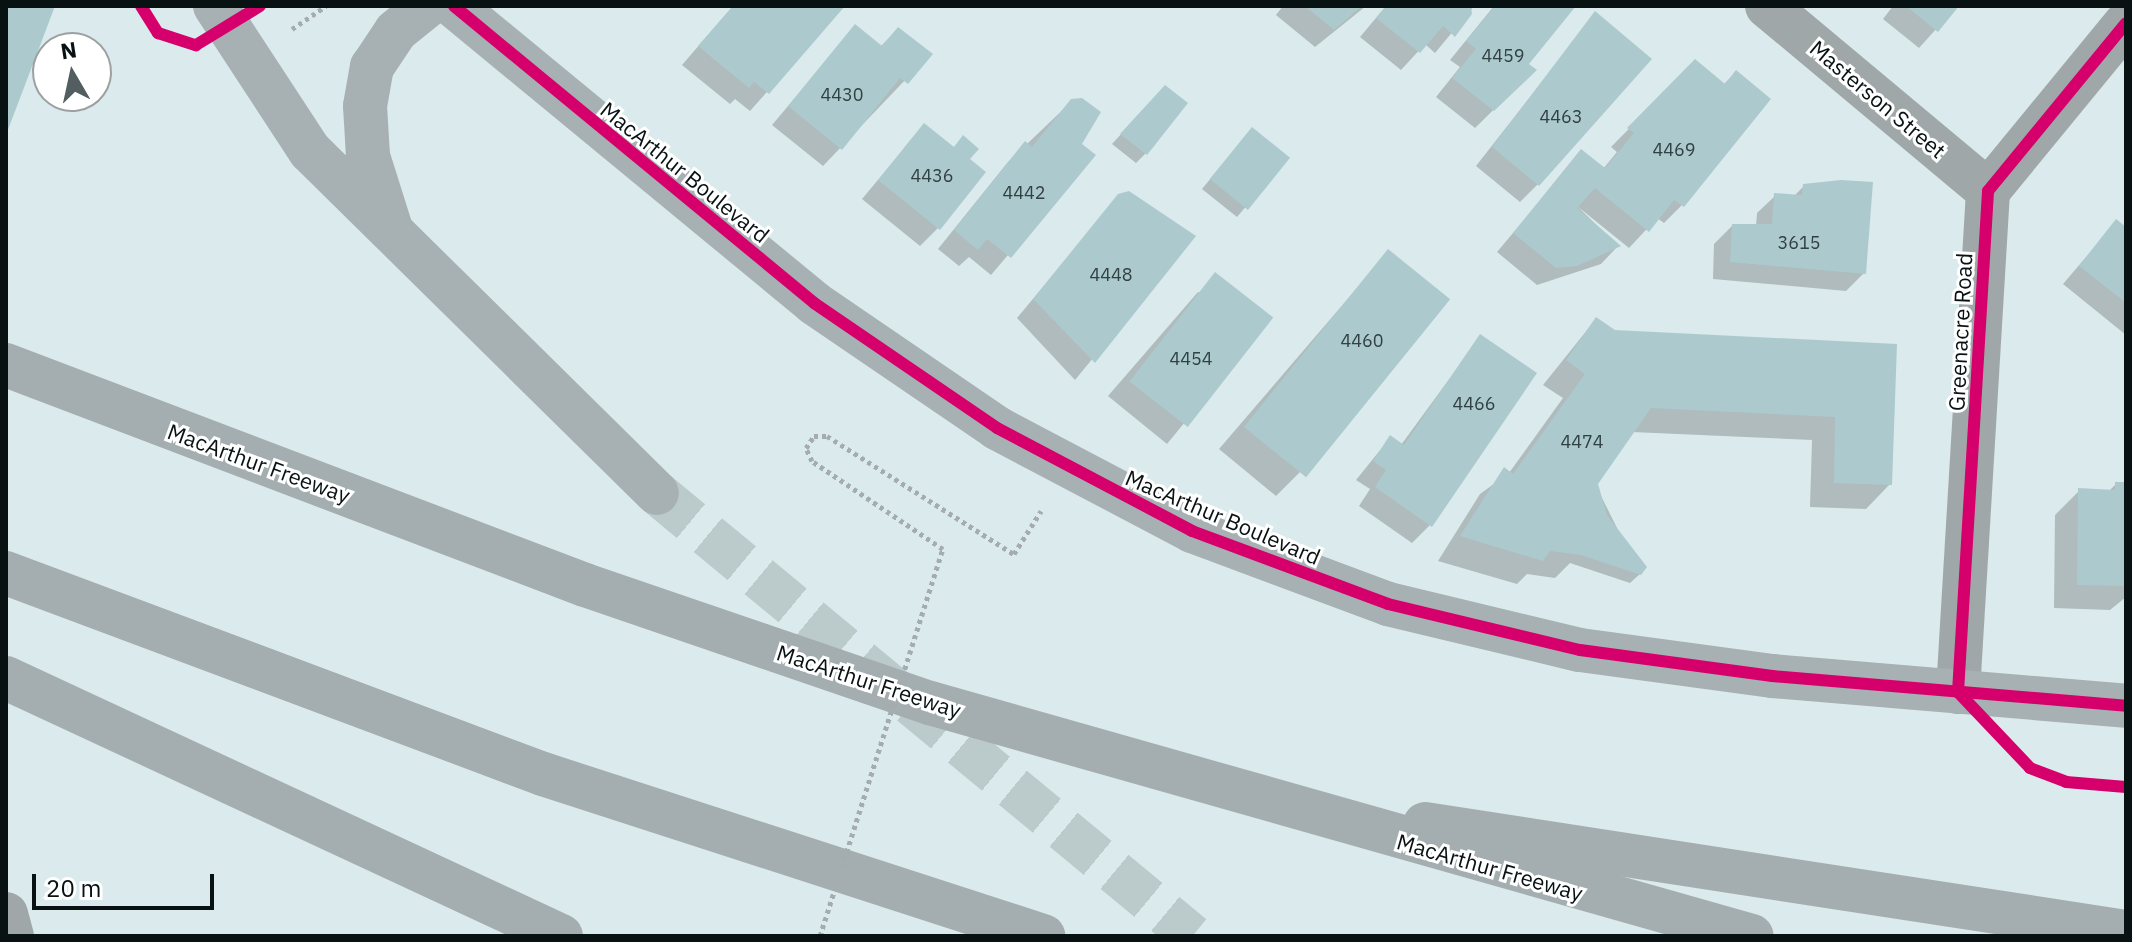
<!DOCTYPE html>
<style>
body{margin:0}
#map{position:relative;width:2132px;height:942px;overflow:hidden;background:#dbeaec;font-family:"IBM Plex Sans",sans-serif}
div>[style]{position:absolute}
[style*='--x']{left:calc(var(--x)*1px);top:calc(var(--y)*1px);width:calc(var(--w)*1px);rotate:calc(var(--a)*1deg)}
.shadow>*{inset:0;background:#0003}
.building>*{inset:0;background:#accace;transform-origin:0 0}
.secondary-tunnel>*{height:44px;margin-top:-22px;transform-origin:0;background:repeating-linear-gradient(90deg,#bbcacb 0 44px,transparent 0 66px)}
.path>*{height:5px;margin-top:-2.5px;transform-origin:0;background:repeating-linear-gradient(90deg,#a4acad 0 4px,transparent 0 8px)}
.minor>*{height:44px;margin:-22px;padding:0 22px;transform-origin:22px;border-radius:22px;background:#a0a7a8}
.secondary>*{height:44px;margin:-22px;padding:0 22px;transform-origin:22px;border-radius:22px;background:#a7b0b2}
.motorway>*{height:44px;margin:-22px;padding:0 22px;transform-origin:22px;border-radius:22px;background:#a4aeb0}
.path-bridge>*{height:5px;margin-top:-2.5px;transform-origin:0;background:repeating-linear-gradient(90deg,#a4acad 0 4px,transparent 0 8px)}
.cycleway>*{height:12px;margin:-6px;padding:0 6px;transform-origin:6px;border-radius:6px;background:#d6006c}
span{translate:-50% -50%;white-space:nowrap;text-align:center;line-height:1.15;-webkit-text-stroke:6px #fff;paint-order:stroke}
.number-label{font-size:18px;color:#314042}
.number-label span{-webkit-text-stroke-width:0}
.street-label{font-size:22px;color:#081213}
.frame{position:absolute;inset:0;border:8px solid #081213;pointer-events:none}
.north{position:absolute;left:32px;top:32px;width:80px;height:80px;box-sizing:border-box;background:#fff;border:2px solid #9ca0a1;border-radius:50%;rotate:351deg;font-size:22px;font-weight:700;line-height:32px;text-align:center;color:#081213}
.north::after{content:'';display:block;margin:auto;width:28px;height:36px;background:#525e5f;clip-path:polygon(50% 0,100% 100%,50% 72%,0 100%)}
.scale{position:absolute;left:32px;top:874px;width:182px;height:36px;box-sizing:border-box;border:4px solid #081213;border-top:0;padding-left:10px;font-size:24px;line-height:28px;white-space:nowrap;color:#081213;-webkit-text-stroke:6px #fff;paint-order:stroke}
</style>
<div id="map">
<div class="shadow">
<i style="clip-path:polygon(733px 6px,843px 6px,750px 111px,735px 99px,730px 104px,682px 65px)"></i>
<i style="clip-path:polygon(1283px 6px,1366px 6px,1315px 47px,1276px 15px)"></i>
<i style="clip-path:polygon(1386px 6px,1474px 6px,1435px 53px,1425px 44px,1401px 70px,1360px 37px)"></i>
<i style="clip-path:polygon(1494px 6px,1574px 6px,1527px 64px,1534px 70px,1475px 128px,1436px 97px,1460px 67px,1450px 60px)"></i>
<i style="clip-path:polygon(1893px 6px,1957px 6px,1919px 48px,1883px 19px)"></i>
<i style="clip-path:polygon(1595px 14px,1538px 184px,1520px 202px,1476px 166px)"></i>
<i style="clip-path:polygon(855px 27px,880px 47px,898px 29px,930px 54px,823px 166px,772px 125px)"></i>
<i style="clip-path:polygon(1695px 62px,1723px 85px,1736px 72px,1682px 205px,1664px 223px,1657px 218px,1629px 248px,1577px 206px,1618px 246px,1601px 264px,1537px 285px,1497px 252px,1581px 152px,1603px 169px,1617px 152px,1611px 147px)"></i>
<i style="clip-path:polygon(1156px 96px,1145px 154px,1136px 163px,1112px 144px)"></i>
<i style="clip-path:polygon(1072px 101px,1079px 144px,1093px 155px,991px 275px,969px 257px,959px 266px,938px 249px,1008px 162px)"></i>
<i style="clip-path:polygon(924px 125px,953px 148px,963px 138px,967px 160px,938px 228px,920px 246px,862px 199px)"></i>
<i style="clip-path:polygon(1243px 139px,1287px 158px,1237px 217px,1202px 189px)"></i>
<i style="clip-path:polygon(1804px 186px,1864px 273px,1846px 291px,1713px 279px,1714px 244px,1732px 226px,1756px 226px,1757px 213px,1775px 196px,1793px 197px)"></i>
<i style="clip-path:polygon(1119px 196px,1193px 236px,1075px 380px,1017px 318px)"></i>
<i style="clip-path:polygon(2116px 222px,2126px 230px,2126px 335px,2063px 284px)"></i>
<i style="clip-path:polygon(1388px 252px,1300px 472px,1276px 496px,1219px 449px)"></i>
<i style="clip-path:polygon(1198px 292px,1270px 318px,1167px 444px,1108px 396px)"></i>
<i style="clip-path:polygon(1596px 319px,1615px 332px,1895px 345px,1890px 484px,1866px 509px,1810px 507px,1812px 440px,1632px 432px,1595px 484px,1640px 574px,1630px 583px,1570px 563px,1555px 578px,1527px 574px,1517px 584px,1438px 561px,1480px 494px,1509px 473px,1563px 398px,1543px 385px)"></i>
<i style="clip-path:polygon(1480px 337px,1430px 525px,1412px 543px,1359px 506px,1370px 489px,1356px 480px,1390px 438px,1401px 445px)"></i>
<i style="clip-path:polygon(2116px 484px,2126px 485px,2126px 597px,2110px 610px,2054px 608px,2055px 515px,2079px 491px,2108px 492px)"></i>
</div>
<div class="building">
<i style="clip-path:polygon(6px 6px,55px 6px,6px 135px)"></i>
<i style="clip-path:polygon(733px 6px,845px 6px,769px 94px,754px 82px,749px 88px,698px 46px)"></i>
<i style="clip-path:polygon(1305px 6px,1362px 6px,1334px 30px)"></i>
<i style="clip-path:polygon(1386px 6px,1471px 6px,1472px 14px,1455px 37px,1443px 26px,1420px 53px,1376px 18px)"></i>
<i style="clip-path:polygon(1495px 6px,1576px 6px,1529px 64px,1537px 70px,1494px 111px,1452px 78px,1476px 49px,1466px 41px)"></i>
<i style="clip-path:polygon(1906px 6px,1959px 6px,1938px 32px)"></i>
<i style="clip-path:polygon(1595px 11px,1652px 59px,1539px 186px,1492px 147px)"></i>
<i style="clip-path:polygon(855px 24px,882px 46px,898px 27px,933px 54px,908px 84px,900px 78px,842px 150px,788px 106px)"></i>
<i style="clip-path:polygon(1695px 59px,1725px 84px,1736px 70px,1771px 99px,1684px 207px,1674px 200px,1649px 232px,1595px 188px,1577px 208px,1621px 246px,1577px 266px,1556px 268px,1513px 233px,1581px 149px,1605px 168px,1634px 133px,1627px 128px)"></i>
<i style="clip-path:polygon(1165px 85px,1188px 103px,1147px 155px,1120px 134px)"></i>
<i style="clip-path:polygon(1082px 98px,1101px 112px,1082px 144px,1096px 155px,1011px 258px,987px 239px,978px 250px,954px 230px,1025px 141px,1032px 147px,1071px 99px)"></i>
<i style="clip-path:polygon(924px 123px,954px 147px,963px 135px,979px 149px,970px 159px,986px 172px,940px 230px,878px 180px)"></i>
<i style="left:1252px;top:127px;width:49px;height:67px;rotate:39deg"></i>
<i style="clip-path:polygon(1841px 180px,1873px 182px,1866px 274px,1730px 262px,1732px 224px,1772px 224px,1774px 193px,1802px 195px,1803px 184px)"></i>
<i style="clip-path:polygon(1129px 191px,1196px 236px,1095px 363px,1033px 299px,1118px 194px)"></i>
<i style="clip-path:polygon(2116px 219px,2126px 227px,2126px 303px,2079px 266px)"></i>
<i style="left:1388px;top:249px;width:80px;height:229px;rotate:39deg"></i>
<i style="left:1215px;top:272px;width:74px;height:139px;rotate:38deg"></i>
<i style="clip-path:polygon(1596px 317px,1615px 330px,1897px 344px,1892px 485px,1834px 483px,1835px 417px,1651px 408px,1598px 484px,1607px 515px,1647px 567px,1641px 575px,1581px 555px,1550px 551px,1543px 561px,1460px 536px,1504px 467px,1513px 474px,1585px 374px,1566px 360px)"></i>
<i style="clip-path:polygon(1480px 334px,1537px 373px,1432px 527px,1375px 487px,1386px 470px,1373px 461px,1390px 435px,1404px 445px)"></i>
<i style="clip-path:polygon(2115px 482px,2126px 482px,2126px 586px,2077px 585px,2078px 488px,2115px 490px)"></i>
</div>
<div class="secondary-tunnel">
<i style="--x:657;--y:493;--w:695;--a:39.63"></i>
</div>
<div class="path">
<i style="--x:292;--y:29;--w:41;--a:-34.1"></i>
<i style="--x:943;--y:549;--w:158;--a:-146.1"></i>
<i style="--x:812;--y:461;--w:14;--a:-115"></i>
<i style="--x:806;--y:448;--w:14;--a:-56"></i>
<i style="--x:814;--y:436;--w:13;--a:0"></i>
<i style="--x:827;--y:436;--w:221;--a:32.3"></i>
<i style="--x:1014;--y:554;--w:51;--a:-57.9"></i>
</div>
<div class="minor">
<i style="--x:1767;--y:6;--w:288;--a:39.9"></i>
<i style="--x:1958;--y:692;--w:502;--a:-86.57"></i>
<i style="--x:1988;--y:191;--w:217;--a:-50.6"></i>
<i style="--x:6;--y:914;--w:23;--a:75"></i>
</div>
<div class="secondary">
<i style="--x:215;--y:6;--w:173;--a:56.8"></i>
<i style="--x:310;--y:151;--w:487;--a:44.6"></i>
<i style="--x:454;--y:6;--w:467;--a:39.5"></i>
<i style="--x:814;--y:303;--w:222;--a:34.3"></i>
<i style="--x:997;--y:428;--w:221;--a:27.8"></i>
<i style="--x:1192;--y:531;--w:209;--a:20.4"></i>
<i style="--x:1388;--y:604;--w:197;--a:13.5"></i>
<i style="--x:1580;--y:650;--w:194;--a:7.7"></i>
<i style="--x:1772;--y:676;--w:355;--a:4.8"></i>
<i style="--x:391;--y:229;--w:77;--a:-107.5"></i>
<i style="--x:368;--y:156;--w:50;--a:-93.4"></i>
<i style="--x:365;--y:106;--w:40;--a:-80"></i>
<i style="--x:372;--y:67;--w:43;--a:-56.3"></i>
<i style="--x:396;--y:31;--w:40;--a:-39"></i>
</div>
<div class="motorway">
<i style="--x:6;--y:365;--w:619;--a:20.81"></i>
<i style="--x:585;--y:585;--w:365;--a:18.9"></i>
<i style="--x:930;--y:703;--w:854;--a:15.83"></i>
<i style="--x:6;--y:573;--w:573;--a:20.52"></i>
<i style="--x:543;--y:774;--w:526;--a:17.95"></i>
<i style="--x:6;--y:678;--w:612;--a:24.93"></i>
<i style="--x:1425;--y:824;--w:709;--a:8.76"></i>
</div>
<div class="path-bridge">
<i style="--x:820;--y:936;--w:406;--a:-72.4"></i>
</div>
<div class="cycleway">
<i style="--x:141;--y:6;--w:32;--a:58"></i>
<i style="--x:158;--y:33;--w:40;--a:18"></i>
<i style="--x:196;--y:45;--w:75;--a:-31.4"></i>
<i style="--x:454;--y:6;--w:467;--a:39.5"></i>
<i style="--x:814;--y:303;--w:222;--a:34.3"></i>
<i style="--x:997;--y:428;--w:221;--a:27.8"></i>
<i style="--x:1192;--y:531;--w:209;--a:20.4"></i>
<i style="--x:1388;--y:604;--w:197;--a:13.5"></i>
<i style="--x:1580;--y:650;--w:194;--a:7.7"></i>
<i style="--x:1772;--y:676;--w:355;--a:4.8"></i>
<i style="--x:1958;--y:692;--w:502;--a:-86.57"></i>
<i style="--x:1988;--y:191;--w:217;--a:-50.6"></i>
<i style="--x:1958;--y:692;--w:105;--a:46.5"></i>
<i style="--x:2030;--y:768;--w:39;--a:21"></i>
<i style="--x:2066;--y:782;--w:60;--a:4.8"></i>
</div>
<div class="number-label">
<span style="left:1503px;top:56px">4459</span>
<span style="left:842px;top:95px">4430</span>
<span style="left:1561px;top:117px">4463</span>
<span style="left:1674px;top:150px">4469</span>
<span style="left:932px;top:176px">4436</span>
<span style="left:1024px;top:193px">4442</span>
<span style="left:1799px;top:243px">3615</span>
<span style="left:1111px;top:275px">4448</span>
<span style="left:1362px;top:341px">4460</span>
<span style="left:1191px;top:359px">4454</span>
<span style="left:1474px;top:404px">4466</span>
<span style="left:1582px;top:442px">4474</span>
</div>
<div class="street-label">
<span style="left:1878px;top:99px;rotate:40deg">Masterson Street</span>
<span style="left:685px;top:172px;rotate:39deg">MacArthur Boulevard</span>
<span style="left:1960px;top:332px;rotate:-87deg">Greenacre Road</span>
<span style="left:259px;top:463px;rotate:20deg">MacArthur Freeway</span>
<span style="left:1223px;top:517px;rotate:23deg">MacArthur Boulevard</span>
<span style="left:869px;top:681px;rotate:18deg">MacArthur Freeway</span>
<span style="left:1490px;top:867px;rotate:16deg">MacArthur Freeway</span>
</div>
<div class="frame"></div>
<div class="north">N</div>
<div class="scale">20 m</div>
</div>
